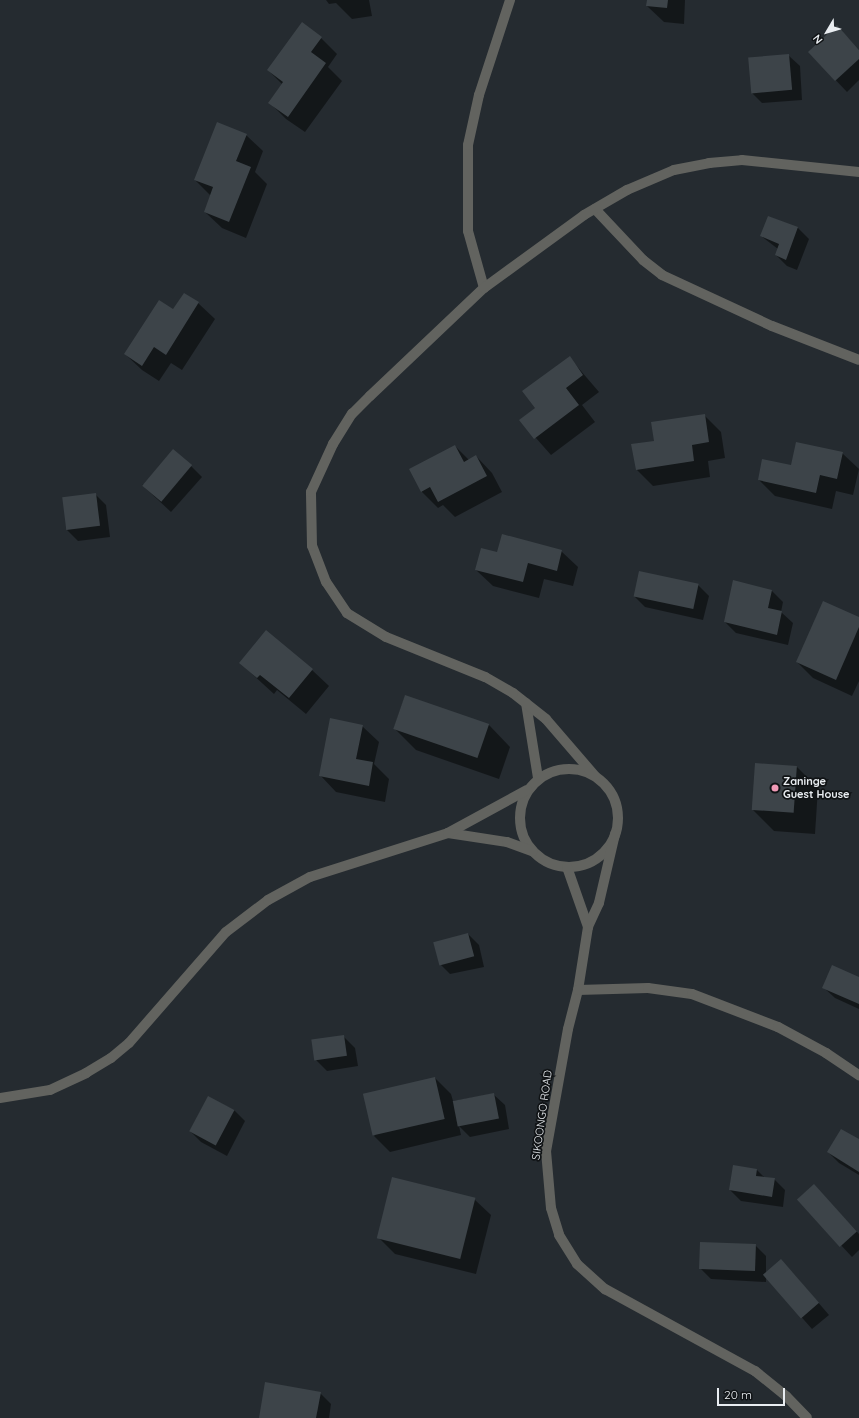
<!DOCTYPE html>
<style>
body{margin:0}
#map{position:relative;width:859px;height:1418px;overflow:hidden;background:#252b30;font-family:Quicksand,sans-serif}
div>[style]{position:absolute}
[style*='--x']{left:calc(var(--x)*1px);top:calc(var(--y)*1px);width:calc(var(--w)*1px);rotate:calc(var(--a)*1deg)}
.shadow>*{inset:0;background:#0007}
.building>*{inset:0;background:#3d4449;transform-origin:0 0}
.minor>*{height:10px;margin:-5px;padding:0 5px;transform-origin:5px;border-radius:5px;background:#62635f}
.minor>.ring{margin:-5px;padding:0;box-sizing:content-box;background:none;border:10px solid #62635f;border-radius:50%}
.dots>*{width:11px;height:11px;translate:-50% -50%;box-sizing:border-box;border:2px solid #101315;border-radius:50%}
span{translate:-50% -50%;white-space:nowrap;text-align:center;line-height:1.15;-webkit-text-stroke:3.5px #101315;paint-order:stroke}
.poi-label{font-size:11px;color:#e9edf1;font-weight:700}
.left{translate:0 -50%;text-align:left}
.street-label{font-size:11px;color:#e9edf1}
.north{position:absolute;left:807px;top:12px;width:40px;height:40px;-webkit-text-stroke:3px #101315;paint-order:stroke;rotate:232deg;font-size:11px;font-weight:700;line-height:16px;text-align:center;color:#e9edf1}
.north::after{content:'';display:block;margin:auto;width:14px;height:18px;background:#e9edf1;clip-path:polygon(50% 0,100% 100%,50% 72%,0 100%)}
.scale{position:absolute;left:717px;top:1388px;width:68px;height:18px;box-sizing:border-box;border:2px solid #e9edf1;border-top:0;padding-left:5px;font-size:12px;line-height:14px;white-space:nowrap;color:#e9edf1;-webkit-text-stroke:3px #101315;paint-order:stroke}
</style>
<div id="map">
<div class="shadow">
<i style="clip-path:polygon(326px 0,369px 0,372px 16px,352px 19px,336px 3px,329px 4px)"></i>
<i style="clip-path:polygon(648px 0,685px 0,684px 24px,664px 22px,647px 6px)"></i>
<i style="clip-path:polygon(321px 38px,337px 54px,328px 67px,342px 81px,305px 132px,286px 119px,269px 102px,282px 84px,268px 70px)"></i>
<i style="clip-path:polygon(848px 38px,859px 50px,859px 80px,847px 92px,809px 52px)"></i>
<i style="clip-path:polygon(788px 55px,800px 66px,802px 100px,762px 103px,751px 92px)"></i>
<i style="clip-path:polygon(246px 135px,263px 151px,255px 172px,267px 184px,246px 238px,222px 228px,205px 212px,211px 196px,195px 180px)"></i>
<i style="clip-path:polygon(769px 217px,798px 228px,809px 239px,797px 270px,787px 266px,776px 255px,778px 249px,761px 236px)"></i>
<i style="clip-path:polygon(184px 294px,198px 303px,215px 319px,182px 370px,171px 363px,159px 381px,142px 370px,125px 354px,173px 311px)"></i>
<i style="clip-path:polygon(569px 357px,599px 392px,582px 405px,595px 422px,551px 455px,520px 420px,536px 408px)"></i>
<i style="clip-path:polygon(704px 415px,721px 432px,725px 458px,708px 461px,710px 477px,653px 486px,637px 470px,655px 442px)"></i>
<i style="clip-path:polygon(455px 446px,469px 460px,476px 456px,492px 473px,502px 492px,455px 517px,443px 505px,438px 508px,421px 491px)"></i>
<i style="clip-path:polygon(842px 453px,859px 469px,853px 495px,836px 491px,832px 509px,775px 496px,759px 480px,792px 466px)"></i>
<i style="clip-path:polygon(191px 466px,202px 477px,171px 512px,142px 485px)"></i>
<i style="clip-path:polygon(95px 494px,106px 505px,110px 537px,78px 541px,67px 530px)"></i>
<i style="clip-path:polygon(561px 551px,578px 567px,573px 586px,544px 579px,539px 598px,493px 586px,476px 570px,498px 553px)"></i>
<i style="clip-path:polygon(734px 582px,772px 591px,783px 602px,781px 612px,793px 623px,788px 645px,736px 633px,725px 622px)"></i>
<i style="clip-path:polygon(698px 585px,709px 596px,703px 620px,645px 607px,634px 596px)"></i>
<i style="clip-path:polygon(859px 618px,859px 681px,852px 696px,813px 678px,797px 662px)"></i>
<i style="clip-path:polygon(240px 663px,312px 670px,329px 686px,306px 714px,277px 690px,274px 694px)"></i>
<i style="clip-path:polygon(405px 696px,489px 725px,510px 747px,499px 779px,416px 750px,394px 728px)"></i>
<i style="clip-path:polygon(362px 726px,379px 742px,374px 764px,389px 779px,385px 802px,336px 792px,320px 775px)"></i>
<i style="clip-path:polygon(797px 767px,818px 788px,815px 834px,774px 831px,753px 810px)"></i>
<i style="clip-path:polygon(468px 934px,479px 945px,484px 967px,450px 974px,439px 963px)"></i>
<i style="clip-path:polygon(859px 978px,859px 1009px,835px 998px,823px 987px)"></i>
<i style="clip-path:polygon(344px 1037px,355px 1048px,358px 1066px,327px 1071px,316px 1060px)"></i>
<i style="clip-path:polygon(435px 1078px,451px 1094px,453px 1101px,493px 1094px,505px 1105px,509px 1129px,470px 1137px,459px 1126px,461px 1135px,390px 1152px,374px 1136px)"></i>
<i style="clip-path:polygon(208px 1097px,234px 1110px,245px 1121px,227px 1156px,201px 1142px,190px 1131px)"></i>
<i style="clip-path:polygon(859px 1141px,859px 1175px,839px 1163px,828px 1152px)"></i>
<i style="clip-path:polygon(734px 1167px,757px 1170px,765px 1178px,774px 1179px,785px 1190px,783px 1207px,741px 1201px,730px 1190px)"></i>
<i style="clip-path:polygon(814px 1185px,859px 1234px,859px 1250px,852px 1257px,798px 1199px)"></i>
<i style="clip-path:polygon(474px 1199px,491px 1215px,476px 1274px,395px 1254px,378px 1237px)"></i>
<i style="clip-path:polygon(755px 1245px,766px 1256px,766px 1274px,792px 1272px,829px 1315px,812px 1329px,766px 1277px,766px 1282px,711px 1279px,700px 1268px)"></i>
<i style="clip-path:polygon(320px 1393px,331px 1404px,329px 1418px,260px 1418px)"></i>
</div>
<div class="building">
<i style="clip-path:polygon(647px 0,668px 0,667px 8px,646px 6px)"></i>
<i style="clip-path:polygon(302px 22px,322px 37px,311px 52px,326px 63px,288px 117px,268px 103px,283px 82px,267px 70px)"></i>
<i style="clip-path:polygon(837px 25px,859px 50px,859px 59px,835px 81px,808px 52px)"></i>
<i style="left:789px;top:54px;width:36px;height:41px;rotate:85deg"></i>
<i style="clip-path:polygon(217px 122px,247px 134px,236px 161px,251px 167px,229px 222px,204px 212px,213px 187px,194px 180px)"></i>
<i style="clip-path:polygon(768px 216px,798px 227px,786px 260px,775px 255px,779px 244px,760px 236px)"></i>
<i style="clip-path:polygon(184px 293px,199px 302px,166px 355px,154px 347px,142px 366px,124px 354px,159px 300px,173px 309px)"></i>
<i style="clip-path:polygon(570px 356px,583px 375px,566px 388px,579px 405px,534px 439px,519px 420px,535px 408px,522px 391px)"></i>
<i style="clip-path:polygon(705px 414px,709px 442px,692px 445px,694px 461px,636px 470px,631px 444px,654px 441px,651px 422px)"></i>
<i style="clip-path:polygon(796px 442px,843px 452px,837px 479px,820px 475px,816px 493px,758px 480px,762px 459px,791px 465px)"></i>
<i style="clip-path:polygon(455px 445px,464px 462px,476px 455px,487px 476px,438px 502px,430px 487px,421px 492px,409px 469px)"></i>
<i style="left:173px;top:449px;width:25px;height:48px;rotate:40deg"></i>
<i style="left:96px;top:493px;width:33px;height:34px;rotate:83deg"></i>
<i style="clip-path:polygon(502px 534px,562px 550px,557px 571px,528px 563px,523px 582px,475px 570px,481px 548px,497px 552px)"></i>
<i style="left:639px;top:571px;width:61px;height:26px;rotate:12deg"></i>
<i style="clip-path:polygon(733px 580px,772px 590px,768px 608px,782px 611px,777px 635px,724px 622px)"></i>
<i style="clip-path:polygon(823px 601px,859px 617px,859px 627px,836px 680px,796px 662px)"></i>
<i style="clip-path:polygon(266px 630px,313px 669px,289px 698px,260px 675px,257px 678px,239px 663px)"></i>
<i style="left:405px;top:695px;width:89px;height:36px;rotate:19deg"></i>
<i style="clip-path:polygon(330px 718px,363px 725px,356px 759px,373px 762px,369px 786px,319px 776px)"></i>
<i style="left:755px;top:763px;width:42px;height:47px;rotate:4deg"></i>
<i style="left:468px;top:933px;width:24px;height:36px;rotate:75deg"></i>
<i style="clip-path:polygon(832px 965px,859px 977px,859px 1004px,822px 988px)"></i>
<i style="left:344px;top:1035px;width:21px;height:33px;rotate:82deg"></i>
<i style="left:435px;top:1077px;width:43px;height:74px;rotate:77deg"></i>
<i style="left:494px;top:1093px;width:26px;height:42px;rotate:79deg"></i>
<i style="left:208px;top:1096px;width:30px;height:40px;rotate:28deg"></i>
<i style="clip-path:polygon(841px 1129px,859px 1139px,859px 1172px,827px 1152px)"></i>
<i style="clip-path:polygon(733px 1165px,757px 1169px,756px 1176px,775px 1178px,772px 1197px,729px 1190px)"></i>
<i style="left:392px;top:1177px;width:86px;height:63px;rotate:14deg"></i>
<i style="left:814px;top:1184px;width:64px;height:23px;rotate:48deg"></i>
<i style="left:700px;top:1242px;width:56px;height:27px;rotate:2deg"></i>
<i style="left:781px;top:1259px;width:58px;height:24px;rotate:49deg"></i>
<i style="clip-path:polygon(265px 1382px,321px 1392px,316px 1418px,259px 1418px)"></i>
</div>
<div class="minor">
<i style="--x:595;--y:209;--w:70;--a:46.7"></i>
<i style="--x:643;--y:260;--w:24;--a:38"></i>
<i style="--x:662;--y:275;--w:121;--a:24.9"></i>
<i style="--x:772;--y:326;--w:93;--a:21.3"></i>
<i style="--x:484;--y:288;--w:59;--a:-105.7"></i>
<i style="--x:468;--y:231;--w:86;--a:-90"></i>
<i style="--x:468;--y:145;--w:51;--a:-77.6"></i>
<i style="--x:479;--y:95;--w:100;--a:-71.9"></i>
<i style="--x:526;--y:703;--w:76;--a:80.9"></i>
<i class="ring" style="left:520px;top:769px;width:88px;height:88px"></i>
<i style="--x:595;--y:776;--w:75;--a:-130.7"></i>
<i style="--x:546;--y:719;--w:42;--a:-141.8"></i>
<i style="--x:513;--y:693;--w:32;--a:-150"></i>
<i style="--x:485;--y:677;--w:107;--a:-158"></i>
<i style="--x:386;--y:637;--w:46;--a:-148.4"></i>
<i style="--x:347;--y:613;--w:37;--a:-124"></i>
<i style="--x:326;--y:582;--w:39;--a:-111"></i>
<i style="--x:312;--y:546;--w:54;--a:-91.1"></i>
<i style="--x:311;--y:492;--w:53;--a:-65.4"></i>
<i style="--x:333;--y:444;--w:36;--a:-58"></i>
<i style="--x:352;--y:414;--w:25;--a:-45"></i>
<i style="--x:370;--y:396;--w:157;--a:-43.5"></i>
<i style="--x:484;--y:288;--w:124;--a:-36.1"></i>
<i style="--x:584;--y:215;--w:50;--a:-30.2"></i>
<i style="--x:627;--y:190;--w:51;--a:-23.1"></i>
<i style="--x:674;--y:170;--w:36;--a:-11"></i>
<i style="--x:709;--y:163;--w:33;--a:-5"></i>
<i style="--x:742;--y:160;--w:118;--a:5.9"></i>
<i style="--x:448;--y:833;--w:60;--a:8.7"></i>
<i style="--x:507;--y:842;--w:27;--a:20"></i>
<i style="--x:615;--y:834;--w:71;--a:103.1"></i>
<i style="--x:599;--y:903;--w:26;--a:115"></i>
<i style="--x:588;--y:927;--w:64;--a:99"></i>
<i style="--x:578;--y:990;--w:40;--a:104.4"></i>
<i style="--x:568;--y:1029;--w:124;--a:100.2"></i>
<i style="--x:546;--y:1151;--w:57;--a:85"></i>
<i style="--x:551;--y:1208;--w:28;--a:73"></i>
<i style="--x:559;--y:1235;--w:34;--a:58"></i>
<i style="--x:577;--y:1264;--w:38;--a:42"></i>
<i style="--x:605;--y:1289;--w:171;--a:28.7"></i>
<i style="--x:755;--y:1371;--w:40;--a:39"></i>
<i style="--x:786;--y:1396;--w:30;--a:46"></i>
<i style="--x:567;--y:867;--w:64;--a:70.7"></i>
<i style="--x:578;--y:990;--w:70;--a:-1.6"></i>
<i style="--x:648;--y:988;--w:44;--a:7.8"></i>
<i style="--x:692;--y:994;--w:92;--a:21"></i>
<i style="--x:778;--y:1027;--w:55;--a:28.4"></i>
<i style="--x:826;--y:1053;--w:40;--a:34"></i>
<i style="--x:0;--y:1098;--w:51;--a:-9.1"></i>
<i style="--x:50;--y:1090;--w:40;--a:-25"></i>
<i style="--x:86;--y:1073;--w:29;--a:-31"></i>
<i style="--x:111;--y:1058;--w:23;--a:-40"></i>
<i style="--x:129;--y:1043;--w:147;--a:-48.9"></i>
<i style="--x:226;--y:932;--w:53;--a:-37.3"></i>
<i style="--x:268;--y:900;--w:48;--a:-28.7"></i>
<i style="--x:310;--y:877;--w:145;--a:-17.7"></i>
<i style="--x:448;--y:833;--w:90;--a:-28.6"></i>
</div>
<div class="dots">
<i style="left:775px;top:788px;background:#f09ab6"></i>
</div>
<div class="poi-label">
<span class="left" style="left:783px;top:788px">Zaninge<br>Guest House</span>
</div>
<div class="street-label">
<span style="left:542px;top:1115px;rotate:-82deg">SIKOONGO ROAD</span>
</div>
<div class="north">N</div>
<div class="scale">20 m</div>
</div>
